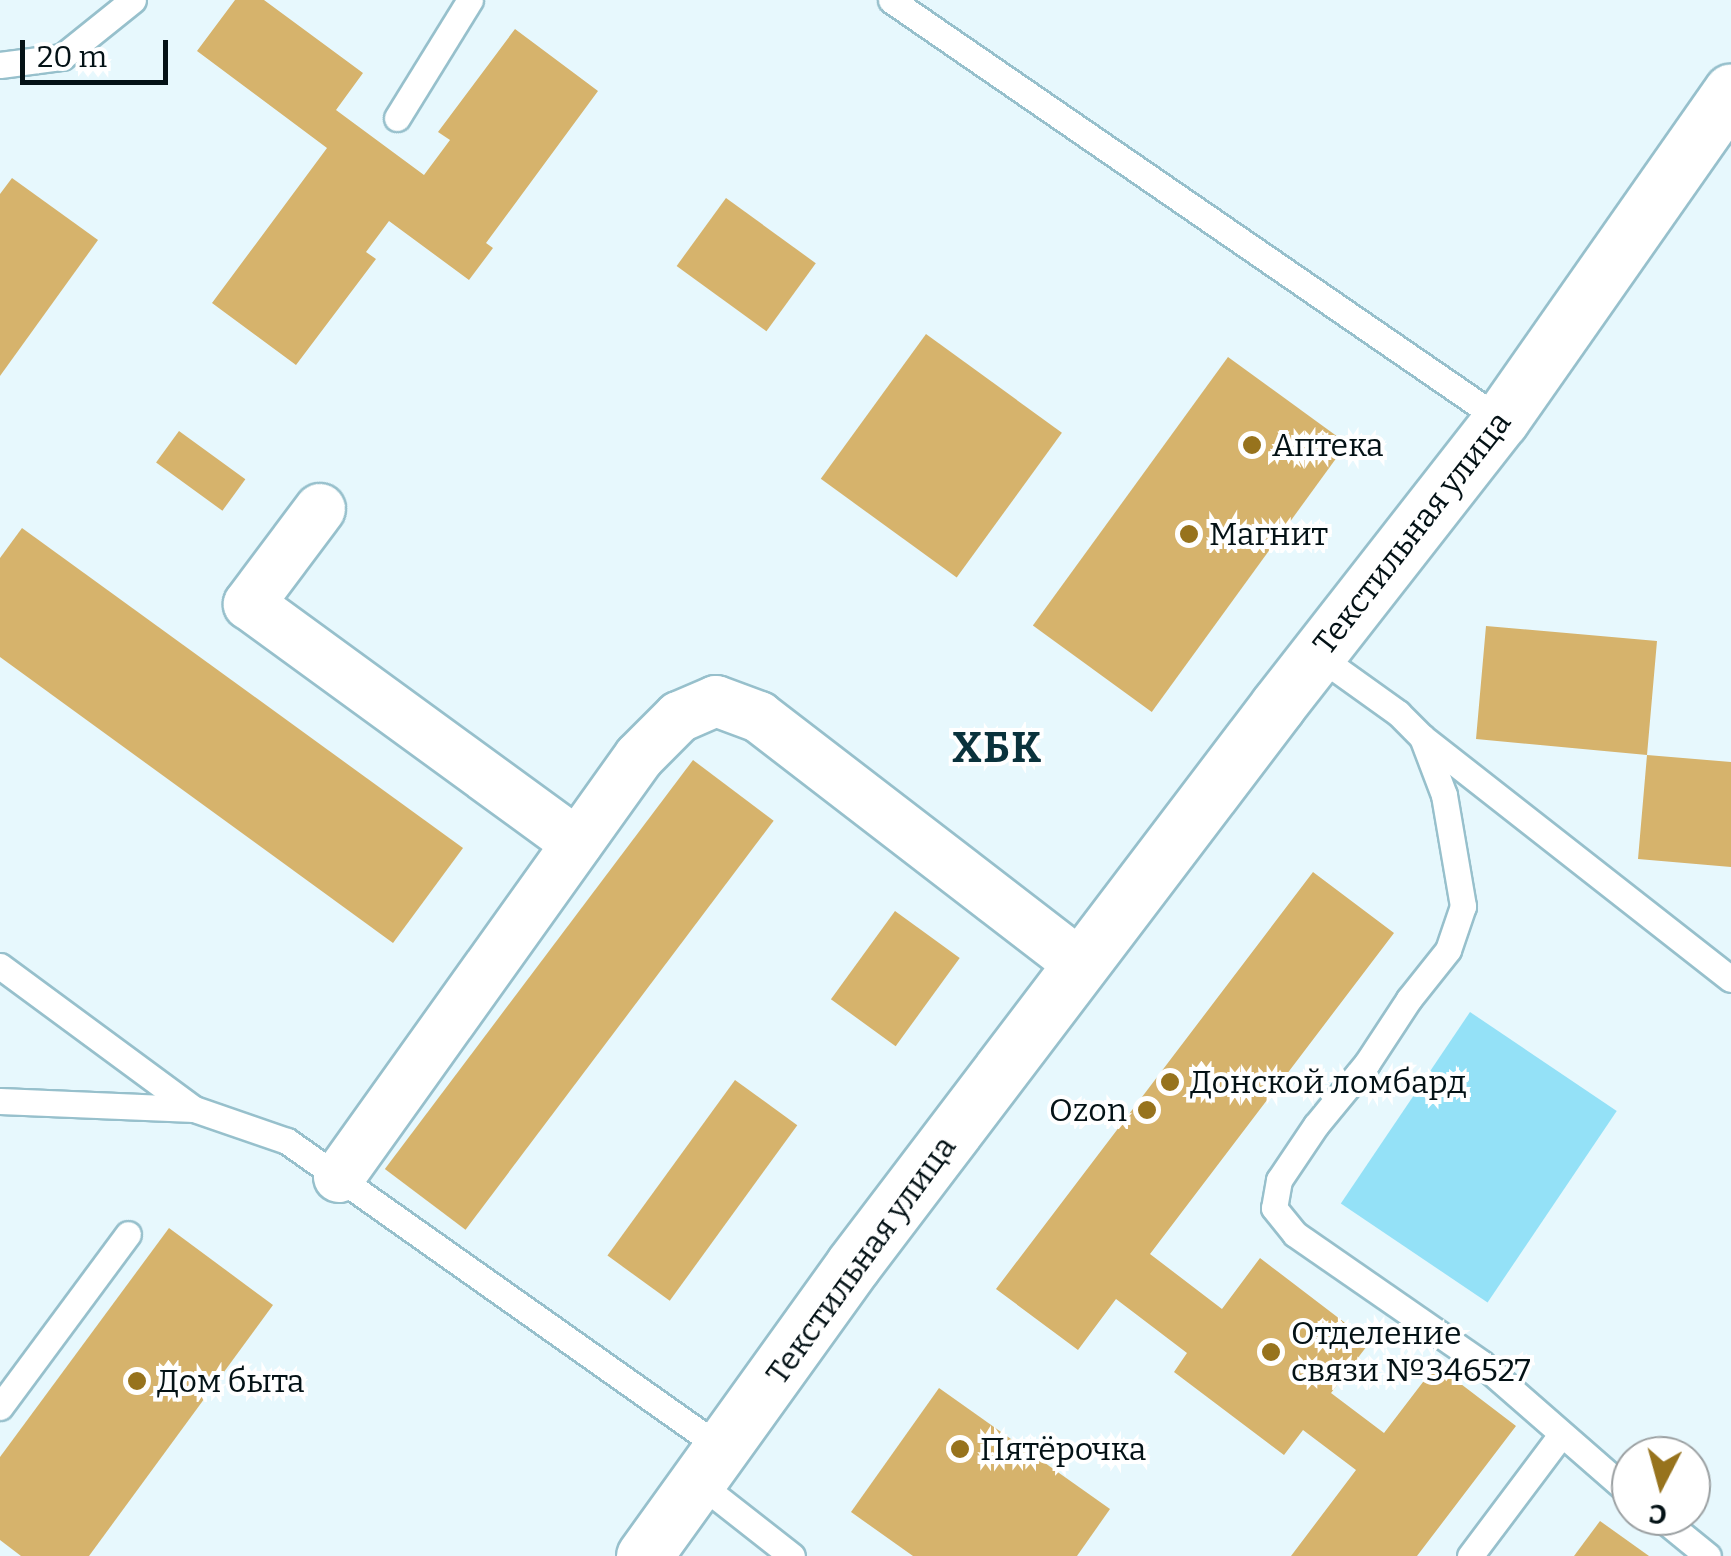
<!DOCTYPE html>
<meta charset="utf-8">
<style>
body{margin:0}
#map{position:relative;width:1731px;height:1556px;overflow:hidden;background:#e7f8fd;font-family:Bitter,serif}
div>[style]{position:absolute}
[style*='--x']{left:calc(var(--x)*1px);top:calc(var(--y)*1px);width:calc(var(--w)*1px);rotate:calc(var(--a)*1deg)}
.green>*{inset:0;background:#94e1f7;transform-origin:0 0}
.building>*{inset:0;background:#d6b36c;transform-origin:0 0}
.roads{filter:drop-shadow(2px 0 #97c0cc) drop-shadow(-2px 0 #97c0cc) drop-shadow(0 2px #97c0cc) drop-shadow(0 -2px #97c0cc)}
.service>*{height:25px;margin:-12.5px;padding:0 12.5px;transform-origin:12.5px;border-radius:12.5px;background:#fff}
.minor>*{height:50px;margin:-25px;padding:0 25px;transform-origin:25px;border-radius:25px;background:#fff}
.secondary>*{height:55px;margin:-27.5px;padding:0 27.5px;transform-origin:27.5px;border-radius:27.5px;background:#fff}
.dots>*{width:28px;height:28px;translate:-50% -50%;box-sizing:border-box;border:5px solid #fff;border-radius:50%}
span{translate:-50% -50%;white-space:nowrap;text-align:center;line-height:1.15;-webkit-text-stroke:8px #fff;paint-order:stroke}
.poi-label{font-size:32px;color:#041216}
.left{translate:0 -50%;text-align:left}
.right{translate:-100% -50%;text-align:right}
.street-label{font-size:32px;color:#041216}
.district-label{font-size:42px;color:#0a323c;font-weight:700;letter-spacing:2.5px}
.north{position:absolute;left:1611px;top:1436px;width:100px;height:100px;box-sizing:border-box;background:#fff;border:2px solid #9ba0a2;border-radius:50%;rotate:186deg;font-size:28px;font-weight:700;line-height:40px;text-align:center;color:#041216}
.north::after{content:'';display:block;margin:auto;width:35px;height:45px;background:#97731d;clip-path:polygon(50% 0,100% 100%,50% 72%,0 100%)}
.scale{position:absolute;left:20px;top:40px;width:148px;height:45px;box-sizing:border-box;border:5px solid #041216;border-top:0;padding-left:12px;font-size:30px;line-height:35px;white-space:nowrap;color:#041216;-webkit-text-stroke:8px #fff;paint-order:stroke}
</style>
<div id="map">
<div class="green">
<i style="left:1470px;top:1012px;width:177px;height:231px;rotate:34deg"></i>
</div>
<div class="building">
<i style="clip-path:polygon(235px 0,264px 0,363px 73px,336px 110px,424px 175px,450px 140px,438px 132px,515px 29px,598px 91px,486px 243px,493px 248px,469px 280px,389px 221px,366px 252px,376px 259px,296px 365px,212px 303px,327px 148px,197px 51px)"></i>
<i style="clip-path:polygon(12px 178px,98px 240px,0 376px,0 194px)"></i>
<i style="left:726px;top:198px;width:111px;height:84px;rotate:36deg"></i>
<i style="left:926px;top:334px;width:168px;height:179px;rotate:36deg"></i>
<i style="left:1228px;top:357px;width:147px;height:332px;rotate:36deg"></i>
<i style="left:179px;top:431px;width:82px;height:39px;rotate:36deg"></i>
<i style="clip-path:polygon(22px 528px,463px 848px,393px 943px,0 657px,0 558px)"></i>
<i style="clip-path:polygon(1486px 626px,1657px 641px,1647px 755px,1731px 762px,1731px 867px,1638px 859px,1647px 755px,1476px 739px)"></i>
<i style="left:693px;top:760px;width:101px;height:512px;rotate:37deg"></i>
<i style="clip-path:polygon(1313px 872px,1394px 933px,1150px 1254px,1222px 1309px,1260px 1258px,1370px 1342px,1331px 1393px,1384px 1433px,1436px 1365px,1516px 1426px,1417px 1556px,1291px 1556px,1356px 1470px,1303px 1430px,1284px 1455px,1174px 1372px,1187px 1353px,1116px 1299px,1078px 1350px,996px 1289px)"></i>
<i style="left:895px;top:911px;width:80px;height:109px;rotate:36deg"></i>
<i style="left:735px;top:1080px;width:77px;height:217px;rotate:36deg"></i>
<i style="clip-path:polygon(169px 1228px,273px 1305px,89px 1556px,21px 1556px,0 1540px,0 1457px)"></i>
<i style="clip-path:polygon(939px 1388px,1110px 1509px,1077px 1556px,913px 1556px,851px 1512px)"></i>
<i style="clip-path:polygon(1600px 1521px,1649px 1556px,1574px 1556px)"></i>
</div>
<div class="roads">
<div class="service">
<i style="--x:891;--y:0;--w:741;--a:34.55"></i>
<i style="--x:0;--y:65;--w:63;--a:-7.4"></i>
<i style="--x:62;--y:57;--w:91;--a:-38.8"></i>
<i style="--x:397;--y:118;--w:139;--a:-58.3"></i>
<i style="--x:1317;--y:655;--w:100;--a:35.6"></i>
<i style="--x:1398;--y:713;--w:34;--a:45"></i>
<i style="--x:1422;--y:737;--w:392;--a:38.1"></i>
<i style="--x:1422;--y:737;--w:62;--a:69.2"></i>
<i style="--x:1444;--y:795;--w:113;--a:80.3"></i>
<i style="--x:1463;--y:906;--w:46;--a:108.8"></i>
<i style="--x:1448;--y:950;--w:63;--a:128.5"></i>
<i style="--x:1409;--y:999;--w:77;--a:123.3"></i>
<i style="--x:1367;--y:1063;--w:80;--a:129.4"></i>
<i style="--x:1316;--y:1125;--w:66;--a:123.9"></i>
<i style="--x:1279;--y:1180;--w:28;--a:100"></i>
<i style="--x:1274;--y:1208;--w:33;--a:51"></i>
<i style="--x:1295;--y:1234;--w:226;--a:34.7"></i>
<i style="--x:1481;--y:1363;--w:199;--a:41.1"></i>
<i style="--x:0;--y:966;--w:241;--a:36.4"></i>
<i style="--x:0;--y:1101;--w:194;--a:2.4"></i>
<i style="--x:194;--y:1109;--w:98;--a:19"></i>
<i style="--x:287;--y:1141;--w:535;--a:35.26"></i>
<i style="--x:0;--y:1407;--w:215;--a:-53.5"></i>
<i style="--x:699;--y:1483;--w:118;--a:38.1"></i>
<i style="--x:1659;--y:1516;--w:63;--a:39.2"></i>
<i style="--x:1470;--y:1556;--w:150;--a:-53.1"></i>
</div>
<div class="minor">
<i style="--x:320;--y:509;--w:119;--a:126.8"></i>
<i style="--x:249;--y:604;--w:406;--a:36.1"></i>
<i style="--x:339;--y:1177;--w:516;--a:-54.46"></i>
<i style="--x:639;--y:757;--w:57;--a:-45"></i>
<i style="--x:679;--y:717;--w:40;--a:-23.4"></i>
<i style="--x:716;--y:701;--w:46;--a:20.4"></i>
<i style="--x:759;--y:717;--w:406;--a:37.6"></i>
</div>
<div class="secondary">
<i style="--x:644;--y:1556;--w:358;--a:-54.3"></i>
<i style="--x:853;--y:1265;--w:703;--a:-52.8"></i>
<i style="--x:1278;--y:705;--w:362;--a:-52"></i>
<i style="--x:1501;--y:420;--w:401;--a:-55"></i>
</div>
</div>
<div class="dots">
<i style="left:1252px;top:445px;background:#97731d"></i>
<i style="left:1189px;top:534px;background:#97731d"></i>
<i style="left:1170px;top:1082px;background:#97731d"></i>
<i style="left:1147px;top:1110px;background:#97731d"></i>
<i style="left:1271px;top:1352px;background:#97731d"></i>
<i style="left:137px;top:1381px;background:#97731d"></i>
<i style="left:960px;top:1449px;background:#97731d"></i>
</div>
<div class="poi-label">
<span class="left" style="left:1272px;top:445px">Аптека</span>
<span class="left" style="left:1209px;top:534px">Магнит</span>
<span class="left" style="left:1190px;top:1082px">Донской ломбард</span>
<span class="right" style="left:1127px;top:1110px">Ozon</span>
<span class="left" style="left:1291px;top:1352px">Отделение<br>связи №346527</span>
<span class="left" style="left:157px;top:1381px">Дом быта</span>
<span class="left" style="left:980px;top:1449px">Пятёрочка</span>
</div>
<div class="street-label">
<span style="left:1412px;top:533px;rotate:-52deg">Текстильная улица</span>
<span style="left:861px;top:1260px;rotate:-54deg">Текстильная улица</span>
</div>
<div class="district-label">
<span style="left:998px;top:748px">ХБК</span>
</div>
<div class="north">С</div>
<div class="scale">20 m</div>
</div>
